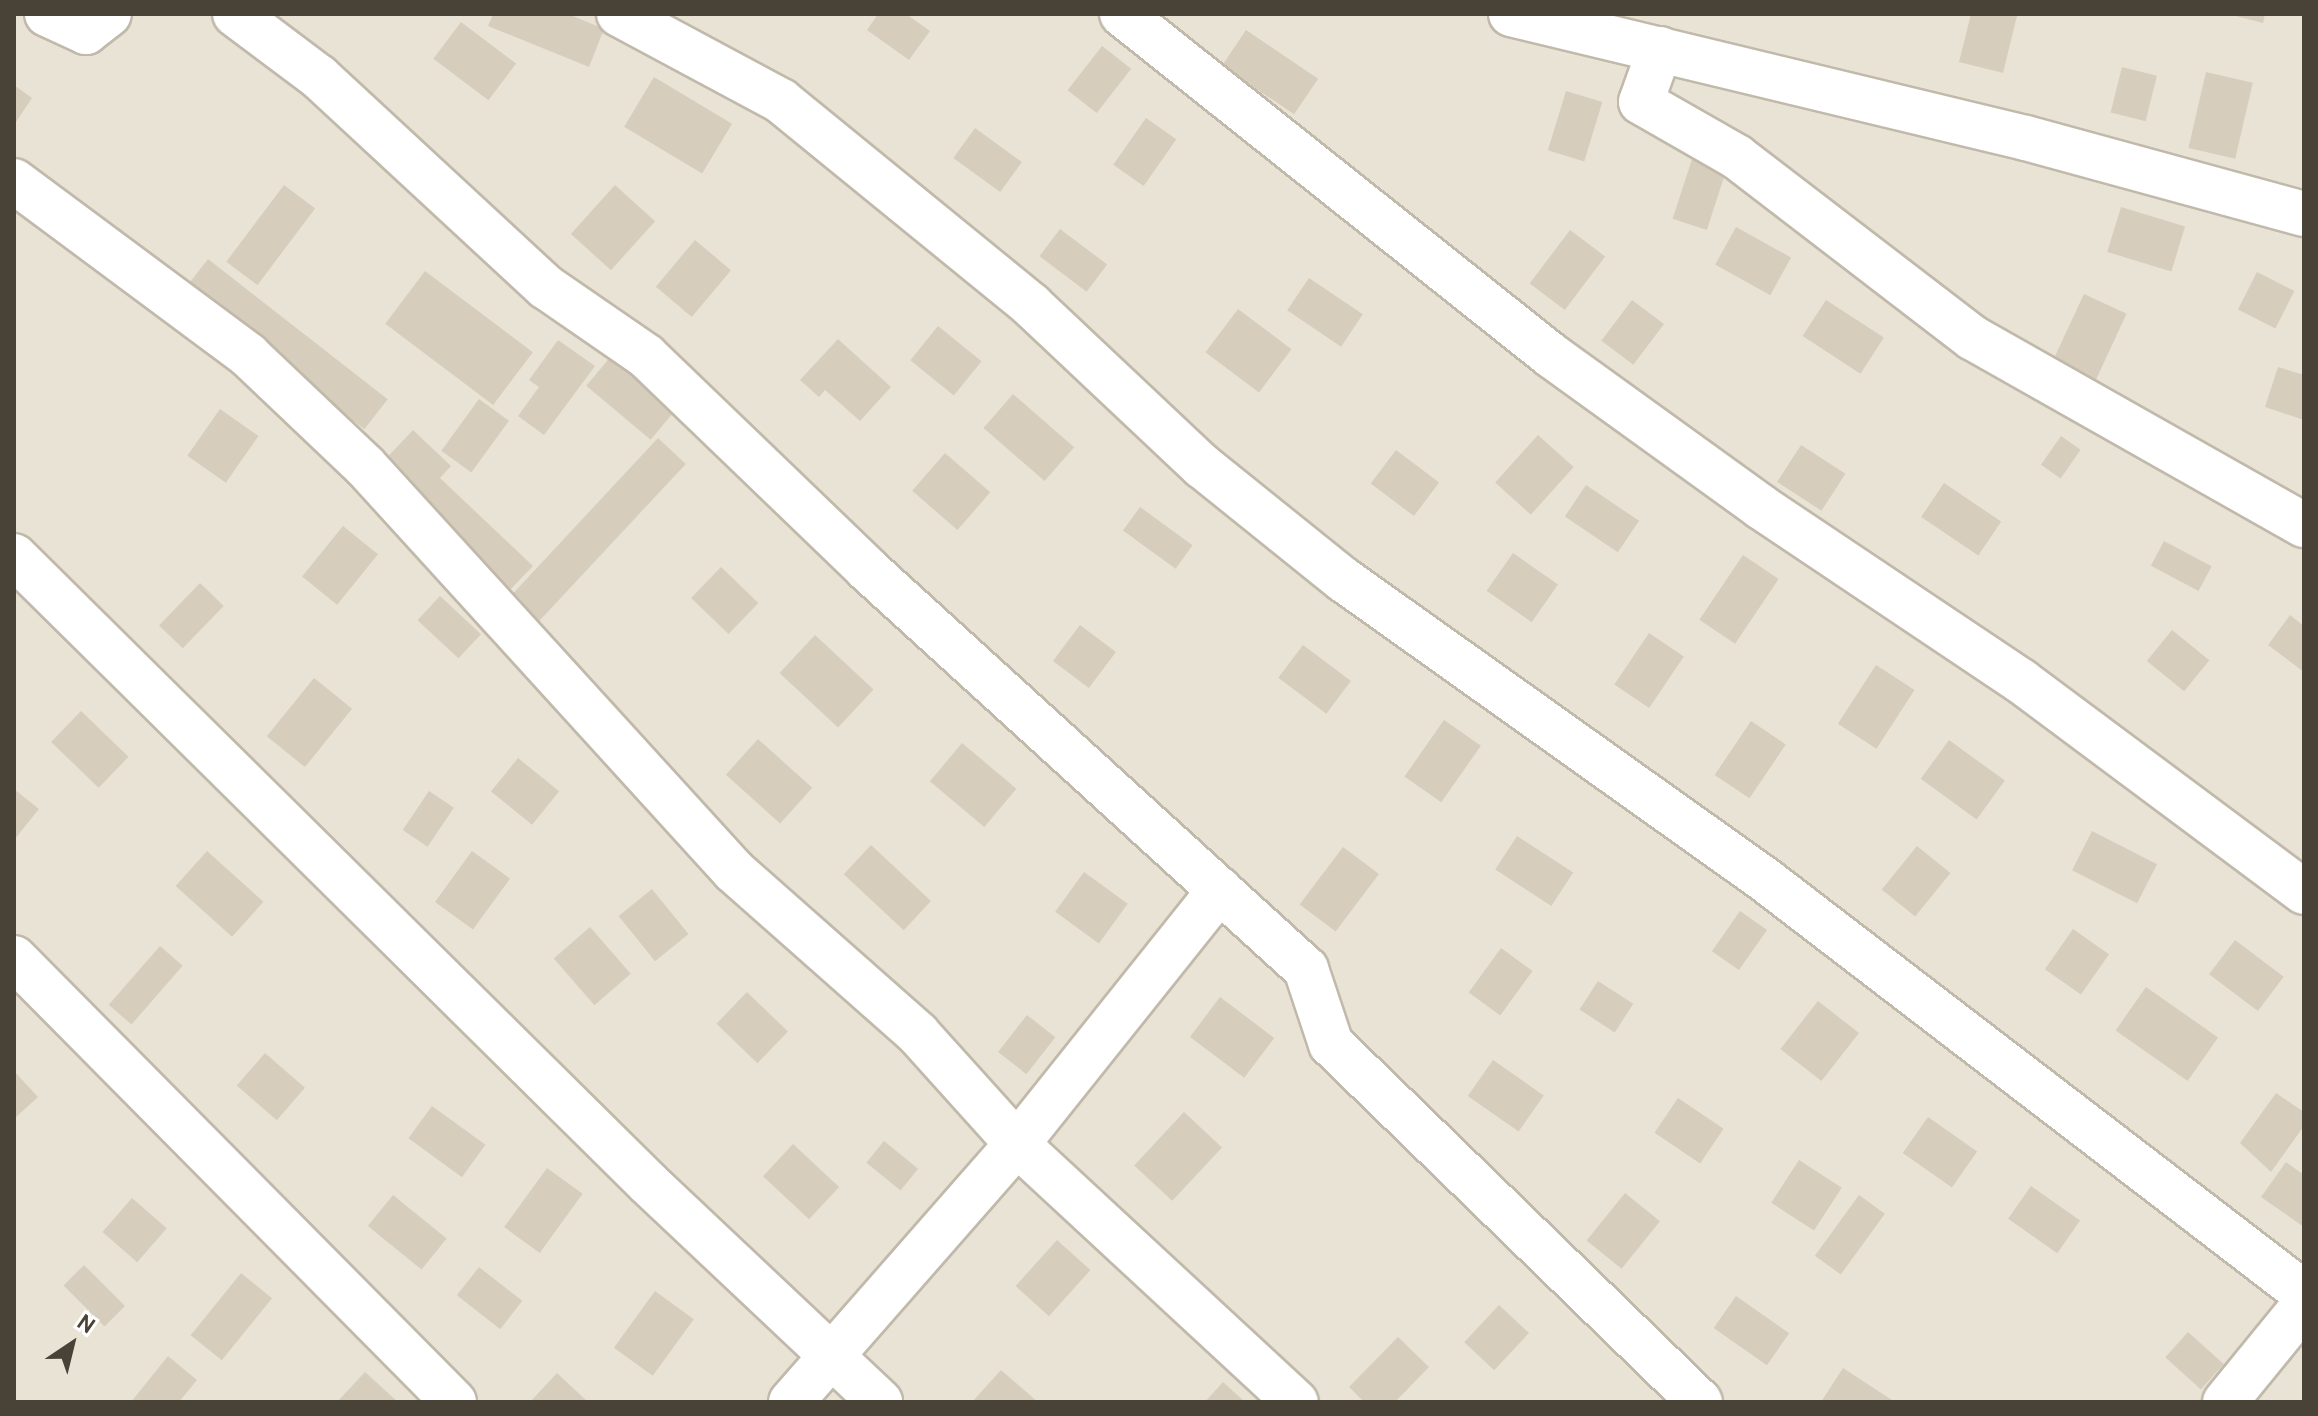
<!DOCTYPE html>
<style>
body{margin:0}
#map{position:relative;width:2318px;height:1416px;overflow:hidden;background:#f5f1e8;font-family:Cabin,sans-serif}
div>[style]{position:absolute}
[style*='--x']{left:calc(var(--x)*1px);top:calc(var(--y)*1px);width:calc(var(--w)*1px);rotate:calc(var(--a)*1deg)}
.residential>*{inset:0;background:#e9e3d6;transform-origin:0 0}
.building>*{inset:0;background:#d7cdbd;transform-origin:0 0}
.roads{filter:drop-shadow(2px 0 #c1b9aa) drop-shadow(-2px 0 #c1b9aa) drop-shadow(0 2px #c1b9aa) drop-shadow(0 -2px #c1b9aa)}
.minor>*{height:44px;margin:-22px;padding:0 22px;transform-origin:22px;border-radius:22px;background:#fff}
span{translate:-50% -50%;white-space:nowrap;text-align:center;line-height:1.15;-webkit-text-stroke:6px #fff;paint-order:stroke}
.frame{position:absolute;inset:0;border:16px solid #494236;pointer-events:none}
.north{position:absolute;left:32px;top:1304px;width:80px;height:80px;-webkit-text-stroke:6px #fff;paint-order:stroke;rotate:35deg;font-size:22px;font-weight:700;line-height:32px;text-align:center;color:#494236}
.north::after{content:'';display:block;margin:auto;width:28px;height:36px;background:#494236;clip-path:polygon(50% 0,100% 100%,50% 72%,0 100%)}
</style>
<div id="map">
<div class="residential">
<i style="left:14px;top:14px;width:2290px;height:1388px"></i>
</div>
<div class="building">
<i style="clip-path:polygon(493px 14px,568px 14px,604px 29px,589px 67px,488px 26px)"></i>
<i style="clip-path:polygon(878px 14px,906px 14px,930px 31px,909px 60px,867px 30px)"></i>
<i style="clip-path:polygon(1971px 14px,2017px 16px,2003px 73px,1959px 62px)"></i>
<i style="clip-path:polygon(2228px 14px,2265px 14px,2263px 23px)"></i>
<i style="left:461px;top:22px;width:69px;height:46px;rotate:37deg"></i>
<i style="left:1246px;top:30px;width:87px;height:43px;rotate:34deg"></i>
<i style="left:1102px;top:46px;width:37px;height:56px;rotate:38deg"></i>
<i style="left:2122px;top:67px;width:36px;height:47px;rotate:14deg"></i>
<i style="left:2206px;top:72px;width:48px;height:78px;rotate:13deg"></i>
<i style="left:654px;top:77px;width:91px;height:58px;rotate:31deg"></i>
<i style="clip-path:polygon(14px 85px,32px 98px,14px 125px)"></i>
<i style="left:1566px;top:91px;width:38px;height:62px;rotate:17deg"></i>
<i style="left:1146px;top:118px;width:37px;height:57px;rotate:35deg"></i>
<i style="left:975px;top:128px;width:58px;height:37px;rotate:36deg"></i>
<i style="left:1693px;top:156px;width:36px;height:66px;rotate:18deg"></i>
<i style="left:284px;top:185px;width:39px;height:96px;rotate:37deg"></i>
<i style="left:615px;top:185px;width:54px;height:66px;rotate:42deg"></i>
<i style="left:2121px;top:207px;width:67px;height:47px;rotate:17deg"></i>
<i style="left:1736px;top:227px;width:63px;height:43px;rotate:29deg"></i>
<i style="left:1060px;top:229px;width:59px;height:34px;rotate:37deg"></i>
<i style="left:1570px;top:230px;width:44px;height:67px;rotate:37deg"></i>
<i style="left:695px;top:240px;width:47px;height:61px;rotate:40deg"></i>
<i style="left:208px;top:259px;width:228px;height:38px;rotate:38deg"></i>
<i style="left:425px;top:271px;width:135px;height:66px;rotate:37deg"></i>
<i style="left:2257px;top:272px;width:42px;height:42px;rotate:27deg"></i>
<i style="left:1309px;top:278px;width:65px;height:39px;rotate:34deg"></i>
<i style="left:2084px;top:294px;width:47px;height:77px;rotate:25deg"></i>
<i style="left:1632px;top:300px;width:40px;height:51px;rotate:37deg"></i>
<i style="left:1826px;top:300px;width:69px;height:43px;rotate:33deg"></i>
<i style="left:1238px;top:309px;width:67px;height:54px;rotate:37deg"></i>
<i style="left:938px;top:326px;width:56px;height:44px;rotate:39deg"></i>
<i style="clip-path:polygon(838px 339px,891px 387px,860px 421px,825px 390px,819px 397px,800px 380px)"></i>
<i style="clip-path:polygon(558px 340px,595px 366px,544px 435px,518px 416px,539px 387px,529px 380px)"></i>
<i style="left:612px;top:355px;width:84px;height:40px;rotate:40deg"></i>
<i style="clip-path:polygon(2278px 367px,2304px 375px,2304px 420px,2265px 407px)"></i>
<i style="left:1013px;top:394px;width:81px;height:45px;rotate:41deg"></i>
<i style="left:479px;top:399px;width:37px;height:64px;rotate:36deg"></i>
<i style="left:220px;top:409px;width:47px;height:57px;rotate:35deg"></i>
<i style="clip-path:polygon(413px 430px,451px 466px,440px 478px,533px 566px,509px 591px,378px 467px)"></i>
<i style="left:1538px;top:435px;width:48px;height:64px;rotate:42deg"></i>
<i style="left:2061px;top:436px;width:24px;height:35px;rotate:35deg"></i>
<i style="left:658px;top:438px;width:38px;height:217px;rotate:43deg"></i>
<i style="left:1801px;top:445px;width:53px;height:44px;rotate:33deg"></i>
<i style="left:1396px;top:450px;width:54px;height:42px;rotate:37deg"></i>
<i style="left:945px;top:453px;width:60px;height:50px;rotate:41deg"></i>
<i style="left:1944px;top:483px;width:69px;height:41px;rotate:34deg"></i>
<i style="left:1586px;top:485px;width:64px;height:38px;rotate:34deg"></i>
<i style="left:1140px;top:507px;width:65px;height:29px;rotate:36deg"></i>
<i style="left:343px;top:526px;width:45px;height:65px;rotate:39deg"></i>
<i style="left:2164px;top:541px;width:54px;height:28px;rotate:28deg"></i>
<i style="left:1513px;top:553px;width:55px;height:46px;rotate:35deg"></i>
<i style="left:1743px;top:555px;width:43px;height:78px;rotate:34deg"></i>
<i style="left:721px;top:567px;width:52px;height:43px;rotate:44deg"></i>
<i style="left:200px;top:583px;width:33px;height:59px;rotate:44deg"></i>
<i style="left:440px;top:596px;width:56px;height:33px;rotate:43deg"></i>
<i style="clip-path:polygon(2290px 615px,2304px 626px,2304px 672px,2268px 645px)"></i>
<i style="left:1080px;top:625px;width:45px;height:45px;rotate:37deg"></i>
<i style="left:2172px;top:630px;width:48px;height:40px;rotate:39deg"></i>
<i style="left:1649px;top:633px;width:42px;height:62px;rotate:34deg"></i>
<i style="left:815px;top:635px;width:80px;height:52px;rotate:43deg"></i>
<i style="left:1303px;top:645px;width:60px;height:41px;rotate:37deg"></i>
<i style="left:1876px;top:665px;width:46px;height:70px;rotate:33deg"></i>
<i style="left:314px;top:678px;width:49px;height:75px;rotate:39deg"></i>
<i style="left:81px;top:711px;width:66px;height:43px;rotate:44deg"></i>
<i style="left:1444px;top:720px;width:45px;height:69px;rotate:35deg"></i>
<i style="left:1751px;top:721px;width:42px;height:65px;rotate:34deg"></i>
<i style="left:758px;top:739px;width:73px;height:48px;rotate:42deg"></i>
<i style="left:1949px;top:740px;width:69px;height:48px;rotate:36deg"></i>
<i style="left:962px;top:743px;width:71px;height:50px;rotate:40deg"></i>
<i style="left:518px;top:758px;width:53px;height:43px;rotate:39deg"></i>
<i style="clip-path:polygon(14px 789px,39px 809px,14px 840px)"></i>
<i style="left:429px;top:791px;width:30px;height:47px;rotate:34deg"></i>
<i style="left:2092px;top:831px;width:73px;height:44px;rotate:27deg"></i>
<i style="left:1517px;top:836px;width:67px;height:40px;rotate:33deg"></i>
<i style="left:871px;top:845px;width:82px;height:40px;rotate:43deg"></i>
<i style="left:1917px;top:846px;width:43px;height:56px;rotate:39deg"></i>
<i style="left:1343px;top:847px;width:45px;height:72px;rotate:37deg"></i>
<i style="left:207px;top:851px;width:76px;height:47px;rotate:42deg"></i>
<i style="left:472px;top:851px;width:47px;height:63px;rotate:36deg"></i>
<i style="left:1084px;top:872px;width:54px;height:49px;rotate:36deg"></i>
<i style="left:652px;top:889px;width:58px;height:43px;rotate:51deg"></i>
<i style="left:1740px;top:911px;width:33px;height:49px;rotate:35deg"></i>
<i style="left:590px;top:927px;width:62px;height:48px;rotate:49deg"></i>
<i style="left:2073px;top:929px;width:44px;height:49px;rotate:35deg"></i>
<i style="left:2235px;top:940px;width:61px;height:43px;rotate:37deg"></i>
<i style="left:160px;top:946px;width:30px;height:78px;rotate:41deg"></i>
<i style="left:1501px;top:948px;width:39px;height:55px;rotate:36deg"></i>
<i style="left:1598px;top:981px;width:42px;height:34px;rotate:33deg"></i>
<i style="left:2146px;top:987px;width:88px;height:53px;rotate:35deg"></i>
<i style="left:747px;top:992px;width:57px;height:44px;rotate:44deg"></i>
<i style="left:1220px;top:997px;width:68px;height:50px;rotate:37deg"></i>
<i style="left:1818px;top:1001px;width:52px;height:61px;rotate:38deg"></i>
<i style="left:1027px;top:1015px;width:36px;height:47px;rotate:38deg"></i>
<i style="left:265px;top:1053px;width:53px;height:43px;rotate:41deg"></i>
<i style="left:1493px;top:1060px;width:62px;height:44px;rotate:35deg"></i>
<i style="clip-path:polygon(14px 1071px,38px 1097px,16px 1117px,14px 1115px)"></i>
<i style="clip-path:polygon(2276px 1093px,2304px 1112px,2304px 1126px,2271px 1172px,2240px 1143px)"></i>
<i style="left:1678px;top:1098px;width:55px;height:42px;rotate:34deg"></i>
<i style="left:432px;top:1106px;width:66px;height:40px;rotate:36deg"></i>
<i style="left:1184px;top:1112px;width:52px;height:73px;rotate:43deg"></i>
<i style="left:1928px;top:1117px;width:60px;height:44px;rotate:35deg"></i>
<i style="left:884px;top:1141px;width:44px;height:28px;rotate:39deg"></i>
<i style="left:793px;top:1144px;width:63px;height:44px;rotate:43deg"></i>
<i style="left:1799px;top:1160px;width:51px;height:51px;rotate:33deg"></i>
<i style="clip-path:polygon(2286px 1162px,2304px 1175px,2304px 1227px,2261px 1197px)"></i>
<i style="left:547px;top:1168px;width:44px;height:73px;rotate:36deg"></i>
<i style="left:2031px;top:1186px;width:60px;height:40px;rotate:35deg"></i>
<i style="left:1625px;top:1193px;width:45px;height:61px;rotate:39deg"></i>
<i style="left:393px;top:1195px;width:69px;height:40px;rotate:39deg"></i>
<i style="left:1859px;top:1195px;width:32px;height:75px;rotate:36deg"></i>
<i style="left:132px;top:1198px;width:46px;height:45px;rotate:41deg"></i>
<i style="left:1057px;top:1240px;width:45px;height:62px;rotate:42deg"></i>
<i style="left:84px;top:1265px;width:58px;height:29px;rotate:45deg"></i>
<i style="left:479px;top:1267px;width:55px;height:36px;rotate:38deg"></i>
<i style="left:241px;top:1273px;width:40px;height:80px;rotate:39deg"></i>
<i style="left:655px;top:1291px;width:48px;height:70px;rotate:36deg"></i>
<i style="left:1736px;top:1296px;width:65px;height:39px;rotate:35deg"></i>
<i style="left:1499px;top:1305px;width:41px;height:51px;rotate:43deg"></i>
<i style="left:2188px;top:1332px;width:48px;height:34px;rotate:42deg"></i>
<i style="clip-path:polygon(1398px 1337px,1429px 1367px,1395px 1402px,1364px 1402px,1349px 1387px)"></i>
<i style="clip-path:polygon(168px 1356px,197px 1380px,179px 1402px,131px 1402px)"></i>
<i style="clip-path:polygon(1843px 1368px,1895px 1402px,1821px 1402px)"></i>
<i style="clip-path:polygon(1001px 1370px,1038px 1402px,972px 1402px)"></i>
<i style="clip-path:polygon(365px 1372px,398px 1402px,337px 1402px)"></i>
<i style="clip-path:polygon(557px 1373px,588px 1402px,530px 1402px)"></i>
<i style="clip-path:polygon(1223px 1382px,1245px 1402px,1205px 1402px)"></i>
</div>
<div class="roads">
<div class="minor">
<i style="--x:47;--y:14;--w:43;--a:24.8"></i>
<i style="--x:86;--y:32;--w:29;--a:-38"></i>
<i style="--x:235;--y:14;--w:105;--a:36.9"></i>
<i style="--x:319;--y:77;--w:309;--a:42.8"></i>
<i style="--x:546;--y:287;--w:121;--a:34.6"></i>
<i style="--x:646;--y:356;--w:307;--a:43.9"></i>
<i style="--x:867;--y:569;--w:594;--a:42.34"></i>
<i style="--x:1306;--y:969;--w:79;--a:71.6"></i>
<i style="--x:1331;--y:1044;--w:514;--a:44.13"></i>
<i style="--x:619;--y:14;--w:184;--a:28.2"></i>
<i style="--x:781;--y:101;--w:323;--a:39.2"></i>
<i style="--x:1031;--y:305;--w:235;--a:43.3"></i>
<i style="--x:1202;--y:466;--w:182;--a:38.8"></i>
<i style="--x:1344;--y:580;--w:516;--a:35.45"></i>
<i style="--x:1764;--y:879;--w:680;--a:37.48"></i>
<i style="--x:1122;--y:14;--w:549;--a:38.5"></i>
<i style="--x:1552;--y:356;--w:258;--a:35.8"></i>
<i style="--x:1761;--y:507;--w:313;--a:33.8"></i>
<i style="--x:2021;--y:681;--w:353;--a:36.7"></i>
<i style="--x:1511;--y:14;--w:530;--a:13.54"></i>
<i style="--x:2026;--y:138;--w:288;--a:15.3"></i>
<i style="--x:1660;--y:49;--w:56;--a:109.7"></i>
<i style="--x:1641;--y:102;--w:111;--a:29.8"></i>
<i style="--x:1737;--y:157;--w:297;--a:37.5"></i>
<i style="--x:1973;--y:338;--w:380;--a:29.5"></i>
<i style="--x:14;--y:181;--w:292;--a:36.6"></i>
<i style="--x:248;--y:355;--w:161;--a:43.5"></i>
<i style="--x:365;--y:466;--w:548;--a:47.66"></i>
<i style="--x:734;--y:871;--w:246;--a:41.5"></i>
<i style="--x:918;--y:1034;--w:148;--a:48"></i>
<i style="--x:1017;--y:1144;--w:380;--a:42.8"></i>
<i style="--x:14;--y:556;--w:892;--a:44.68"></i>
<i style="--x:648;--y:1183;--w:319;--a:43.3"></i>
<i style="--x:14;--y:958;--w:625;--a:45.26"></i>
<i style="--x:791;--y:1402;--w:343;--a:-48.8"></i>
<i style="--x:1017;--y:1144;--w:325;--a:-51.4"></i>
<i style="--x:2225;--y:1402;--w:125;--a:-50.8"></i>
</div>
</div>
<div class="frame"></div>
<div class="north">N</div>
</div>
